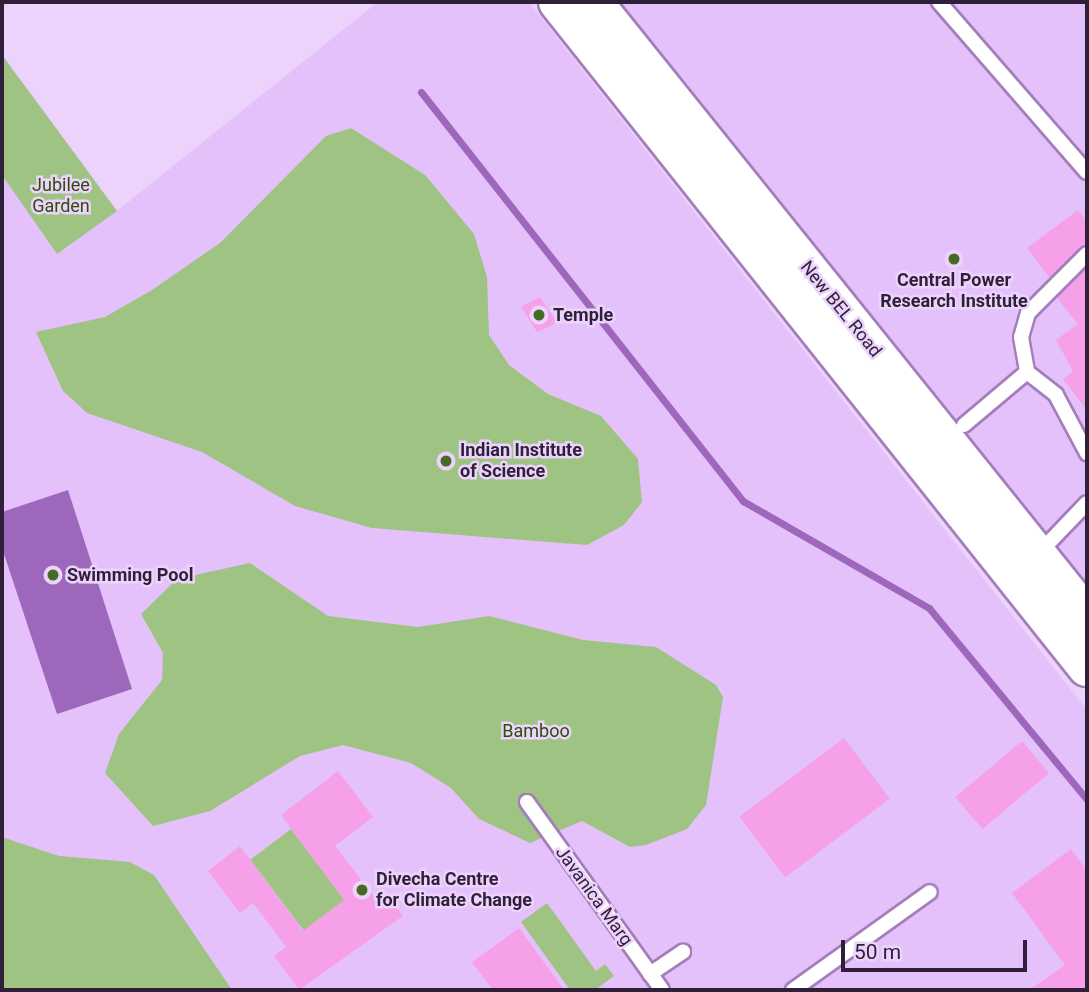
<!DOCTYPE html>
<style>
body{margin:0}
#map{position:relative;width:1089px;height:992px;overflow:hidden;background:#ecd3fb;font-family:Roboto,sans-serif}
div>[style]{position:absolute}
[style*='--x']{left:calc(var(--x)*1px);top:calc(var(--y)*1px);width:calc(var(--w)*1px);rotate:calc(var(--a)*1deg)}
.built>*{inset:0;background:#e5c1fb}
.green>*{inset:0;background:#9ec382;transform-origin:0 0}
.water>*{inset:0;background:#9d67bb}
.stream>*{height:7px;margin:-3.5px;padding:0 3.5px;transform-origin:3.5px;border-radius:3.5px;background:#9d67bb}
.building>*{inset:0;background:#f5a0e8;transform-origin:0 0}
.roads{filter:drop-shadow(2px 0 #a47ebb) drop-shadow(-2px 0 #a47ebb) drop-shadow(0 2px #a47ebb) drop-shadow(0 -2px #a47ebb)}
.service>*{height:14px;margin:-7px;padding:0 7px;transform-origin:7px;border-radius:7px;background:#fff}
.secondary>*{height:38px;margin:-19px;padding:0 19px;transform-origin:19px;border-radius:19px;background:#fff}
.dots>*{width:19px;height:19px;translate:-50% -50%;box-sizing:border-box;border:4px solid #ecd3fb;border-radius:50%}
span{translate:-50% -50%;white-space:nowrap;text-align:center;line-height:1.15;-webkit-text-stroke:5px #ecd3fb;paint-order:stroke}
.park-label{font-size:18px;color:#2d4d09}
.poi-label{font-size:18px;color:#2f1f38;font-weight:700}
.left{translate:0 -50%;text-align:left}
.street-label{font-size:18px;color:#2f1f38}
.frame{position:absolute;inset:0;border:4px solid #2f1f38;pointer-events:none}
.scale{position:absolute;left:841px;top:940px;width:186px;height:32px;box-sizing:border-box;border:4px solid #2f1f38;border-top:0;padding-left:9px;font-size:21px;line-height:24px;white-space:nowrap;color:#2f1f38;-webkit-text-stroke:5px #ecd3fb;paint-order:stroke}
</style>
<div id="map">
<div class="built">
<i style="clip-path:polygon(378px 2px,529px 2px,1087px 710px,1087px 990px,2px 990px,2px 55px,117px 211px)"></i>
<i style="clip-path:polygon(616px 2px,1087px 2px,1087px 592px)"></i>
</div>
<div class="green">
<i style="clip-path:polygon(2px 55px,117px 211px,57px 254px,2px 175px)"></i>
<i style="clip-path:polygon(351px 128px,425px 175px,474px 234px,487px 277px,489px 335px,509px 365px,548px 394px,601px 416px,638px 459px,642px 502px,624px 525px,587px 545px,372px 528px,295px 506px,202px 452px,87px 413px,63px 391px,36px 332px,105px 317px,152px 290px,220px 243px,326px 136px)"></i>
<i style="clip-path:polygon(250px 563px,328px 616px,418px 627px,489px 616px,583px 640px,656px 647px,716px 685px,723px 697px,706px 805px,687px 829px,646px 845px,630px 847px,582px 821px,530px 843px,479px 819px,451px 788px,411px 763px,343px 745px,300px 756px,210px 811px,153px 826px,105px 773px,119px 734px,162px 680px,163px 653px,141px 614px,177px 579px)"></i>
<i style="left:291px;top:829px;width:89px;height:51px;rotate:53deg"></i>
<i style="clip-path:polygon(2px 837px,59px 856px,130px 862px,154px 875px,232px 990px,2px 990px)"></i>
<i style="clip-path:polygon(547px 903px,596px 971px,605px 964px,614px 976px,595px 990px,570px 990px,521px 922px)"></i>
</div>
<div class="water">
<i style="clip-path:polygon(68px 490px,132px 689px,57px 714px,2px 548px,2px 512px)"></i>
</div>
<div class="stream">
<i style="--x:421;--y:92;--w:521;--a:51.79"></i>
<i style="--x:743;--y:501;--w:215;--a:29.9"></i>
<i style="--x:929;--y:608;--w:249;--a:50.5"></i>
</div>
<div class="building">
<i style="clip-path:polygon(1078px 210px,1087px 222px,1087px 245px,1050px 278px,1027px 248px)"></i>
<i style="clip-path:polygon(1087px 267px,1087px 410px,1063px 379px,1073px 371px,1056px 340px,1078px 324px,1057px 298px)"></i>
<i style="clip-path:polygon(540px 297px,557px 323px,537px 332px,521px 307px)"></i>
<i style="left:844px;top:738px;width:76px;height:131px;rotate:53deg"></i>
<i style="left:1022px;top:741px;width:42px;height:87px;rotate:50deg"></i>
<i style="clip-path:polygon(338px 771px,373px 817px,335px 846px,378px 901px,387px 894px,403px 916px,299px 990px,274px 956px,286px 947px,253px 903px,240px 913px,208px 871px,240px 846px,303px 931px,344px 900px,281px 815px)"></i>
<i style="clip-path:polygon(1071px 849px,1087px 871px,1087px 990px,1029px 990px,1065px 965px,1012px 893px)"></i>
<i style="clip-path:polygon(519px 928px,564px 990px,493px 990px,472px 962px)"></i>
</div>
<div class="roads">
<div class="service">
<i style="--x:939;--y:2;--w:225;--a:49"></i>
<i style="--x:1087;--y:254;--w:83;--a:135"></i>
<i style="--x:1028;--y:313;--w:25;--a:106"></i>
<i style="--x:1021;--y:337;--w:36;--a:80"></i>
<i style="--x:1027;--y:372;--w:37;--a:38"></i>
<i style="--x:1056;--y:395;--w:66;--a:61.9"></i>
<i style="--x:964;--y:425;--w:82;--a:-40.1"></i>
<i style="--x:1039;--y:553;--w:69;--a:-46.2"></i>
<i style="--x:527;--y:802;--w:231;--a:54.3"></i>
<i style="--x:650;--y:974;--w:40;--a:-34"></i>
<i style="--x:793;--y:990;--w:168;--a:-35.6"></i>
</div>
<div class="secondary">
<i style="--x:558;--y:2;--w:850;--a:51.5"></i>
<i style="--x:593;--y:2;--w:789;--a:51.23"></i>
</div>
</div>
<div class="dots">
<i style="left:954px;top:259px;background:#456a23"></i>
<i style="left:539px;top:315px;background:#456a23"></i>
<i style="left:446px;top:461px;background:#456a23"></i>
<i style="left:53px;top:575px;background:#456a23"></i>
<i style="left:362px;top:890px;background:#456a23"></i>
</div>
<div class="park-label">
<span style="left:61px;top:196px">Jubilee<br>Garden</span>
<span style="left:536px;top:731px">Bamboo</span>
</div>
<div class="poi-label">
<span style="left:954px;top:291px">Central Power<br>Research Institute</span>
<span class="left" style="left:553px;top:315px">Temple</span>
<span class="left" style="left:460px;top:461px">Indian Institute<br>of Science</span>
<span class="left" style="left:67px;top:575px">Swimming Pool</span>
<span class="left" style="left:376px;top:890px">Divecha Centre<br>for Climate Change</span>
</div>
<div class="street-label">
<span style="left:841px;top:309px;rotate:51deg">New BEL Road</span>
<span style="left:594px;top:896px;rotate:54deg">Javanica Marg</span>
</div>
<div class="frame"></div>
<div class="scale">50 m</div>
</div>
